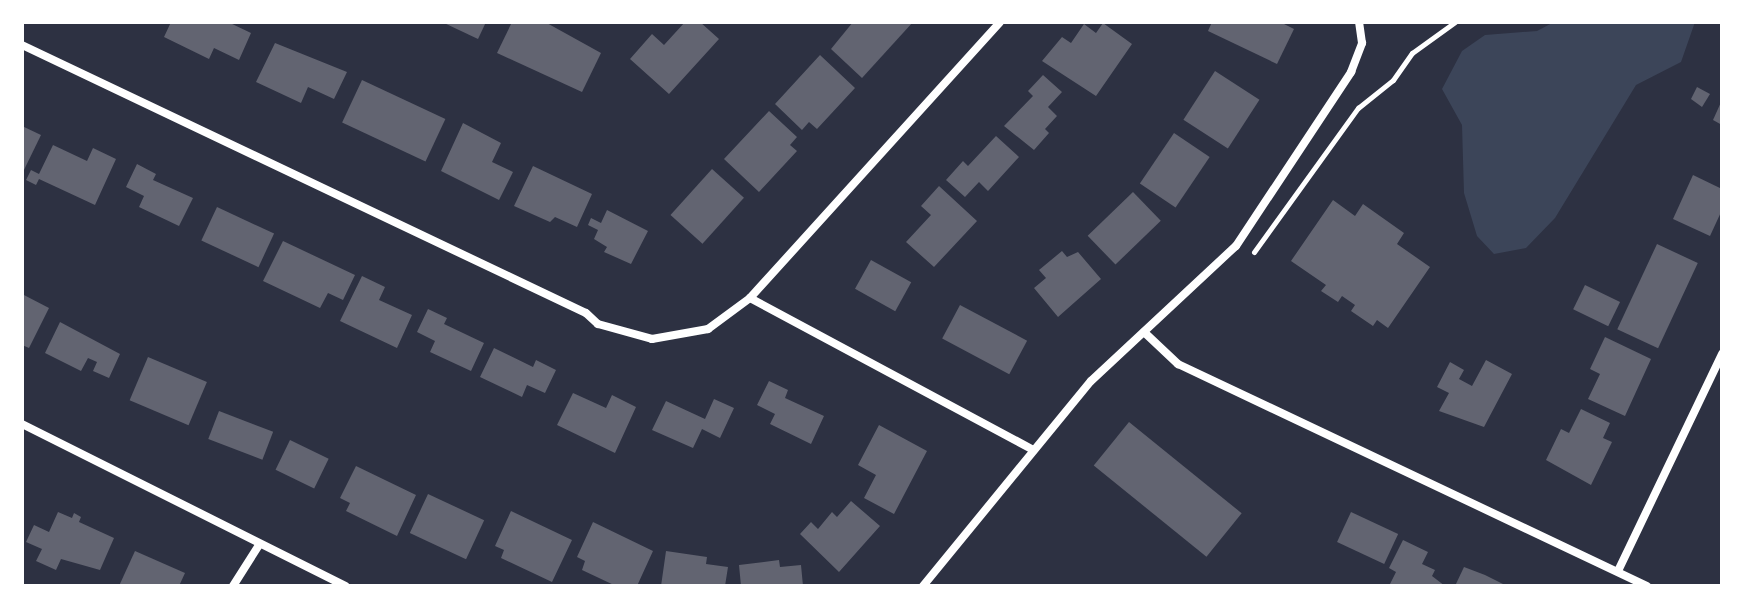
<!DOCTYPE html>
<style>
body{margin:0}
#map{position:relative;width:1744px;height:608px;overflow:hidden;background:#2d3142;font-family:"Source Sans 3",sans-serif}
div>[style]{position:absolute}
[style*='--x']{left:calc(var(--x)*1px);top:calc(var(--y)*1px);width:calc(var(--w)*1px);rotate:calc(var(--a)*1deg)}
.green>*{inset:0;background:#3c4559}
.building>*{inset:0;background:#626471;transform-origin:0 0}
.path>*{height:5px;margin:-2.5px;padding:0 2.5px;transform-origin:2.5px;border-radius:2.5px;background:#fff}
.minor>*{height:8px;margin:-4px;padding:0 4px;transform-origin:4px;border-radius:4px;background:#fff}
span{translate:-50% -50%;white-space:nowrap;text-align:center;line-height:1.15;-webkit-text-stroke:8px #fff;paint-order:stroke}
.frame{position:absolute;inset:0;border:24px solid #fff;pointer-events:none}
</style>
<div id="map">
<div class="green">
<i style="clip-path:polygon(1554px 22px,1695px 22px,1681px 62px,1636px 85px,1555px 218px,1526px 248px,1494px 254px,1477px 236px,1464px 193px,1462px 125px,1442px 89px,1462px 51px,1485px 35px,1537px 31px)"></i>
</div>
<div class="building">
<i style="clip-path:polygon(171px 22px,228px 22px,251px 33px,239px 60px,214px 48px,209px 59px,164px 37px)"></i>
<i style="clip-path:polygon(442px 22px,486px 22px,478px 39px)"></i>
<i style="clip-path:polygon(512px 22px,545px 22px,601px 53px,582px 92px,497px 53px)"></i>
<i style="clip-path:polygon(685px 22px,700px 22px,719px 39px,669px 94px,630px 59px,652px 34px,664px 45px)"></i>
<i style="clip-path:polygon(853px 22px,913px 22px,862px 78px,831px 49px)"></i>
<i style="clip-path:polygon(1212px 22px,1280px 22px,1294px 29px,1277px 64px,1208px 31px)"></i>
<i style="clip-path:polygon(1103px 23px,1132px 44px,1096px 96px,1042px 61px,1062px 37px,1071px 43px,1084px 24px,1096px 33px)"></i>
<i style="clip-path:polygon(275px 43px,347px 72px,334px 99px,308px 87px,301px 103px,256px 82px)"></i>
<i style="clip-path:polygon(820px 55px,855px 88px,817px 129px,809px 122px,802px 130px,775px 104px)"></i>
<i style="left:1215px;top:71px;width:53px;height:58px;rotate:33deg"></i>
<i style="clip-path:polygon(1043px 75px,1062px 92px,1048px 107px,1057px 116px,1045px 129px,1049px 133px,1034px 150px,1004px 126px,1033px 96px,1028px 91px)"></i>
<i style="left:362px;top:80px;width:92px;height:47px;rotate:25deg"></i>
<i style="clip-path:polygon(1697px 87px,1710px 94px,1702px 107px,1691px 99px)"></i>
<i style="clip-path:polygon(1722px 100px,1722px 125px,1713px 120px)"></i>
<i style="clip-path:polygon(769px 111px,797px 137px,790px 145px,797px 151px,759px 192px,724px 159px)"></i>
<i style="clip-path:polygon(463px 123px,501px 143px,492px 162px,513px 172px,499px 200px,441px 171px)"></i>
<i style="clip-path:polygon(22px 126px,41px 135px,22px 174px)"></i>
<i style="left:1174px;top:133px;width:43px;height:61px;rotate:34deg"></i>
<i style="clip-path:polygon(996px 136px,1019px 157px,988px 191px,979px 182px,965px 197px,946px 180px,963px 161px,968px 166px)"></i>
<i style="clip-path:polygon(53px 145px,87px 161px,93px 148px,116px 159px,95px 205px,39px 179px,36px 185px,26px 180px,31px 170px,39px 174px)"></i>
<i style="clip-path:polygon(137px 164px,156px 174px,153px 180px,193px 198px,179px 226px,139px 207px,144px 196px,126px 187px)"></i>
<i style="clip-path:polygon(533px 166px,592px 194px,577px 227px,555px 217px,550px 222px,514px 206px)"></i>
<i style="left:712px;top:169px;width:43px;height:62px;rotate:42deg"></i>
<i style="clip-path:polygon(1693px 175px,1722px 189px,1722px 210px,1710px 236px,1673px 219px)"></i>
<i style="clip-path:polygon(939px 186px,977px 221px,934px 267px,906px 242px,931px 215px,921px 206px)"></i>
<i style="left:1133px;top:192px;width:40px;height:63px;rotate:46deg"></i>
<i style="clip-path:polygon(1333px 200px,1355px 216px,1363px 204px,1404px 233px,1397px 244px,1430px 267px,1388px 328px,1377px 320px,1373px 326px,1351px 311px,1355px 305px,1342px 296px,1338px 302px,1321px 291px,1326px 285px,1291px 261px)"></i>
<i style="left:217px;top:207px;width:63px;height:37px;rotate:25deg"></i>
<i style="clip-path:polygon(607px 210px,648px 231px,631px 264px,604px 252px,607px 247px,594px 239px,598px 230px,588px 225px,591px 218px,601px 223px)"></i>
<i style="clip-path:polygon(283px 241px,355px 275px,343px 300px,328px 293px,320px 308px,263px 281px)"></i>
<i style="left:1657px;top:244px;width:45px;height:94px;rotate:25deg"></i>
<i style="clip-path:polygon(1062px 251px,1067px 257px,1078px 252px,1101px 279px,1058px 317px,1034px 288px,1046px 278px,1039px 270px)"></i>
<i style="left:871px;top:260px;width:46px;height:33px;rotate:29deg"></i>
<i style="clip-path:polygon(362px 276px,385px 287px,379px 300px,412px 315px,397px 348px,340px 321px)"></i>
<i style="left:1585px;top:285px;width:39px;height:27px;rotate:26deg"></i>
<i style="clip-path:polygon(22px 294px,49px 308px,29px 348px,22px 345px)"></i>
<i style="left:960px;top:305px;width:76px;height:38px;rotate:28deg"></i>
<i style="clip-path:polygon(428px 309px,447px 318px,444px 324px,484px 343px,471px 371px,430px 352px,435px 341px,417px 332px)"></i>
<i style="clip-path:polygon(60px 322px,120px 354px,109px 378px,93px 371px,97px 362px,88px 358px,81px 371px,45px 353px)"></i>
<i style="clip-path:polygon(1605px 337px,1651px 359px,1625px 416px,1588px 399px,1600px 374px,1590px 369px)"></i>
<i style="clip-path:polygon(494px 348px,533px 367px,536px 360px,556px 370px,545px 393px,527px 385px,522px 397px,480px 377px)"></i>
<i style="left:148px;top:357px;width:64px;height:47px;rotate:23deg"></i>
<i style="clip-path:polygon(1486px 360px,1512px 374px,1484px 427px,1439px 411px,1449px 393px,1437px 387px,1450px 362px,1464px 370px,1459px 379px,1472px 386px)"></i>
<i style="clip-path:polygon(769px 381px,788px 390px,785px 398px,824px 416px,811px 444px,770px 424px,775px 414px,757px 405px)"></i>
<i style="clip-path:polygon(573px 393px,606px 408px,612px 395px,636px 407px,615px 453px,557px 425px)"></i>
<i style="clip-path:polygon(714px 399px,734px 408px,720px 438px,702px 429px,693px 448px,652px 430px,666px 401px,705px 419px)"></i>
<i style="clip-path:polygon(1581px 409px,1610px 423px,1603px 438px,1612px 442px,1591px 485px,1546px 460px,1561px 429px,1569px 433px)"></i>
<i style="left:219px;top:411px;width:58px;height:30px;rotate:21deg"></i>
<i style="left:1129px;top:422px;width:145px;height:56px;rotate:39deg"></i>
<i style="clip-path:polygon(879px 425px,927px 451px,894px 514px,864px 498px,876px 475px,858px 465px)"></i>
<i style="left:290px;top:440px;width:43px;height:33px;rotate:26deg"></i>
<i style="clip-path:polygon(356px 466px,416px 495px,397px 536px,346px 511px,350px 503px,340px 498px)"></i>
<i style="left:428px;top:494px;width:62px;height:43px;rotate:25deg"></i>
<i style="clip-path:polygon(851px 501px,880px 526px,839px 572px,800px 534px,811px 522px,818px 529px,832px 512px,837px 517px)"></i>
<i style="clip-path:polygon(511px 511px,572px 540px,552px 582px,501px 558px,504px 550px,495px 546px)"></i>
<i style="clip-path:polygon(58px 512px,72px 518px,74px 513px,81px 517px,79px 522px,114px 538px,100px 570px,61px 559px,56px 570px,36px 561px,42px 549px,26px 542px,34px 525px,49px 532px)"></i>
<i style="left:1351px;top:512px;width:52px;height:33px;rotate:25deg"></i>
<i style="clip-path:polygon(593px 522px,653px 551px,637px 586px,616px 586px,582px 570px,585px 561px,577px 557px)"></i>
<i style="clip-path:polygon(1403px 540px,1428px 552px,1422px 564px,1435px 570px,1432px 576px,1445px 586px,1389px 586px,1396px 572px,1389px 568px)"></i>
<i style="clip-path:polygon(135px 551px,185px 573px,179px 586px,119px 586px)"></i>
<i style="clip-path:polygon(666px 551px,707px 557px,706px 564px,728px 567px,725px 586px,661px 586px)"></i>
<i style="clip-path:polygon(779px 560px,780px 567px,801px 565px,803px 586px,741px 586px,739px 565px)"></i>
<i style="clip-path:polygon(1464px 567px,1485px 575px,1507px 586px,1455px 586px)"></i>
</div>
<div class="path">
<i style="--x:1254;--y:252;--w:178;--a:-54.2"></i>
<i style="--x:1358;--y:108;--w:45;--a:-38.7"></i>
<i style="--x:1393;--y:80;--w:33;--a:-55"></i>
<i style="--x:1412;--y:53;--w:53;--a:-35.8"></i>
</div>
<div class="minor">
<i style="--x:22;--y:45;--w:624;--a:25.42"></i>
<i style="--x:586;--y:313;--w:16;--a:43"></i>
<i style="--x:598;--y:324;--w:56;--a:15.5"></i>
<i style="--x:652;--y:339;--w:57;--a:-10.1"></i>
<i style="--x:708;--y:329;--w:52;--a:-36.4"></i>
<i style="--x:750;--y:298;--w:372;--a:-47.8"></i>
<i style="--x:750;--y:298;--w:320;--a:28.2"></i>
<i style="--x:1144;--y:332;--w:47;--a:43.3"></i>
<i style="--x:1178;--y:364;--w:519;--a:25.33"></i>
<i style="--x:22;--y:424;--w:362;--a:26.6"></i>
<i style="--x:1618;--y:571;--w:241;--a:-64.4"></i>
<i style="--x:233;--y:586;--w:49;--a:-57.6"></i>
<i style="--x:923;--y:586;--w:265;--a:-50.7"></i>
<i style="--x:1091;--y:381;--w:198;--a:-43"></i>
<i style="--x:1236;--y:246;--w:209;--a:-56.5"></i>
<i style="--x:1351;--y:72;--w:31;--a:-69"></i>
<i style="--x:1362;--y:43;--w:21;--a:-98"></i>
</div>
<div class="frame"></div>
</div>
